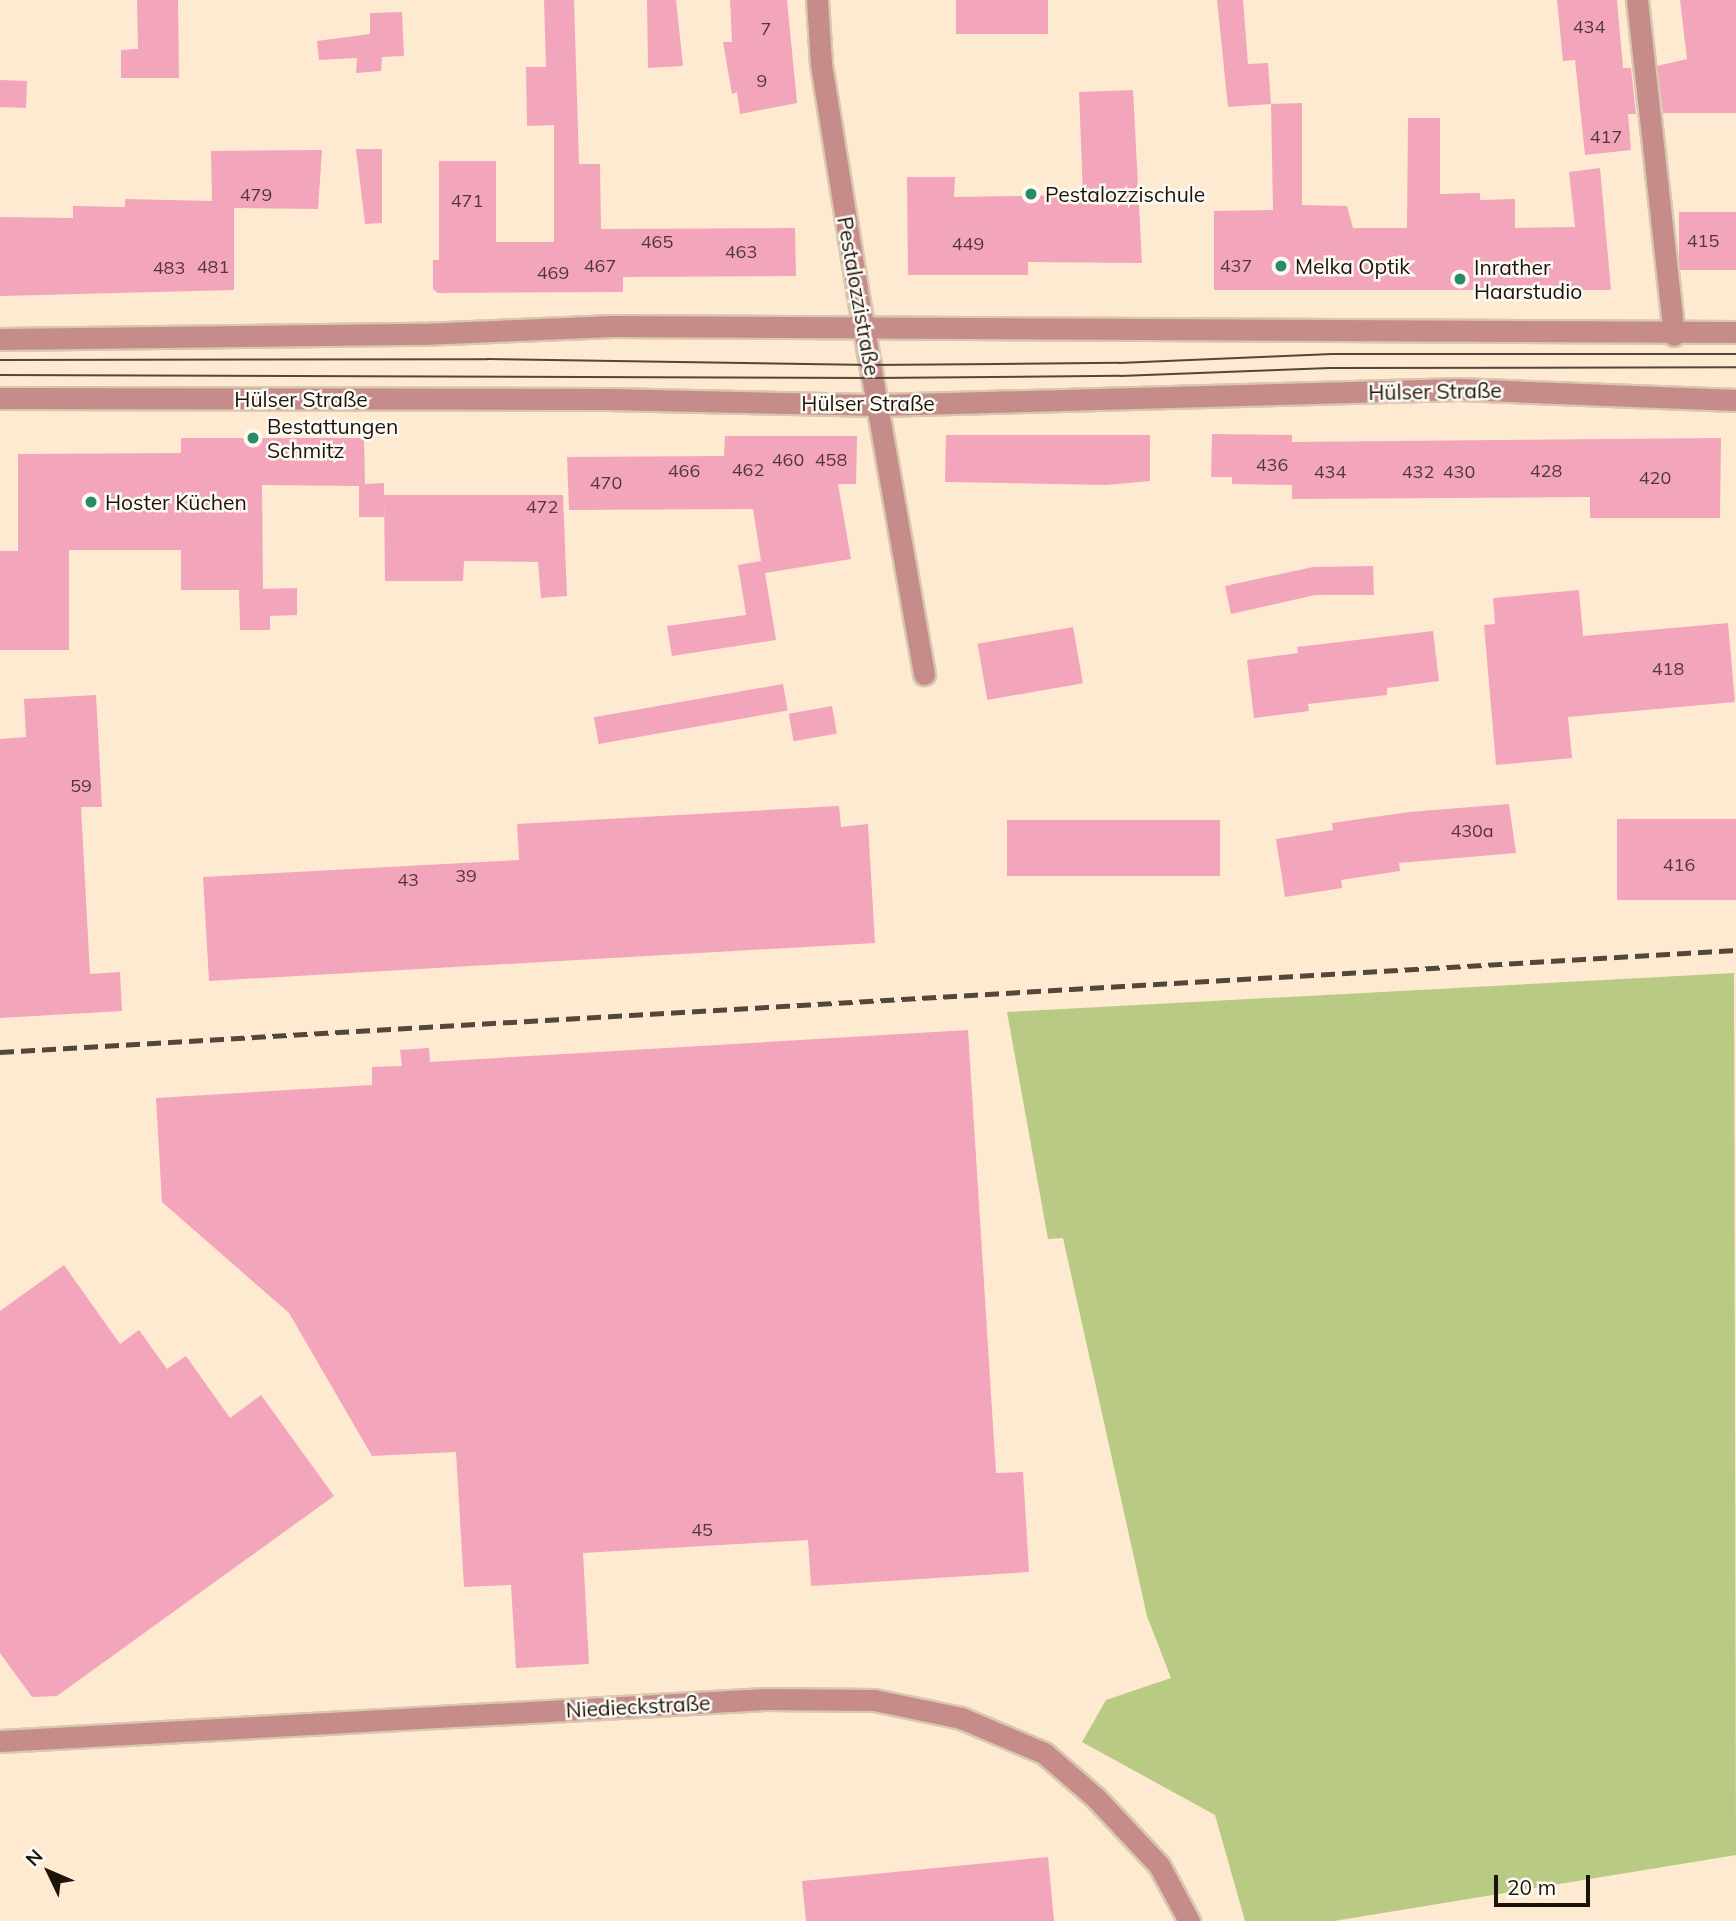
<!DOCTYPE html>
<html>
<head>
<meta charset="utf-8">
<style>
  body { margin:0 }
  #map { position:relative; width:1736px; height:1921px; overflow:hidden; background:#fdead0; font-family:Mulish,sans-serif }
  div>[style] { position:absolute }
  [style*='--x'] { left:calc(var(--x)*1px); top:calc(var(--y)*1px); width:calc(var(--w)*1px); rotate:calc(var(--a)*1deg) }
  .green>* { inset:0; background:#b9ca84 }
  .building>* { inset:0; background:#f3a5bc; transform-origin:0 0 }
  .roads { filter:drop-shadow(2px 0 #d9c8b0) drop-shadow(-2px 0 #d9c8b0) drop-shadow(0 2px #d9c8b0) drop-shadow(0 -2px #d9c8b0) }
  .minor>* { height:21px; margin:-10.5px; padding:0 10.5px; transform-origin:10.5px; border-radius:10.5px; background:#c68c8a }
  .tram>* { height:2px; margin:-1px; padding:0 1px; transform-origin:1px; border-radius:1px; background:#51473a }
  .rail>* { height:5px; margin-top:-2.5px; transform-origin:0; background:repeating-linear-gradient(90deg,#51473a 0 14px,transparent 0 21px) }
  .dots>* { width:19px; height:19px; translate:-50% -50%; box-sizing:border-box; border:4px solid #fdfaf4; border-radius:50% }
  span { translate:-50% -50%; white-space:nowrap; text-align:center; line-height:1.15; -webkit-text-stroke:5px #fdfaf4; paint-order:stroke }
  .number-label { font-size:18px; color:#513837 }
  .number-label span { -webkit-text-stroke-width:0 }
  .poi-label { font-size:21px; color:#1b140b }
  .left { translate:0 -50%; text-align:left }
  .street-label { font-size:21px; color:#1b140b }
  .north { position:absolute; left:14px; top:1837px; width:70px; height:70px; -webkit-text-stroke:5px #fdfaf4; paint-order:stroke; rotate:314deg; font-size:19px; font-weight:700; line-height:28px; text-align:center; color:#1b140b }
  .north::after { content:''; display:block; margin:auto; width:24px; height:32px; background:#1b140b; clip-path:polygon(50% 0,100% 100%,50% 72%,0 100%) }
  .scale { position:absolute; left:1494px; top:1875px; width:96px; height:32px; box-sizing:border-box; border:4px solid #1b140b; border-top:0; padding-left:9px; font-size:21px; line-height:24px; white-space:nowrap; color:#1b140b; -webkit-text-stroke:5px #fdfaf4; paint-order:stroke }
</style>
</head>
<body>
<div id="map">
  <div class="green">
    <div style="clip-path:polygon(1734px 973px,1736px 1855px,1334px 1921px,1245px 1921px,1215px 1815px,1082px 1742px,1106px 1700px,1171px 1678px,1147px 1616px,1063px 1238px,1048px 1239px,1007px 1012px)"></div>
  </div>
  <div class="building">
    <div style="clip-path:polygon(137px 0,178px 0,179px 78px,121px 78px,121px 50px,138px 49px)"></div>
    <div style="clip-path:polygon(544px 0,574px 0,579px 164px,600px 164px,601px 229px,795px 228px,796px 276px,623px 277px,623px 292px,438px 293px,433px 289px,433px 260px,439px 260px,439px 161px,496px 161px,496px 242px,554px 242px,554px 125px,527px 126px,526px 67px,546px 67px)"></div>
    <div style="clip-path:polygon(647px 0,676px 0,683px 66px,648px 68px)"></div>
    <div style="clip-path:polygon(730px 0,787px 0,797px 103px,740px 114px,737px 92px,732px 94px,723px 42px,732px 42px)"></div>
    <div style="left:956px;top:0;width:92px;height:34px"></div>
    <div style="clip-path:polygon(1217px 0,1243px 0,1248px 64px,1268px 63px,1271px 104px,1228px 107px)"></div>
    <div style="clip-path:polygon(1557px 0,1617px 0,1623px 68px,1631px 68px,1636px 114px,1628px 114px,1631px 150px,1585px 155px,1575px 60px,1563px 61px)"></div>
    <div style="clip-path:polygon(1680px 0,1736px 0,1736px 113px,1663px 113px,1657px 66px,1687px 59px)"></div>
    <div style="clip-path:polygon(402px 12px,404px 56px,382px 57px,381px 71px,356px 73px,357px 58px,319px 60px,317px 41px,370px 34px,370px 13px)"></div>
    <div style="left:0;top:80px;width:27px;height:27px;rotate:2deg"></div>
    <div style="clip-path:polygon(1133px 90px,1142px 263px,1028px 262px,1028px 275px,908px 275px,907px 177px,955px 177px,954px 197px,1083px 195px,1079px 92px)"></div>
    <div style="clip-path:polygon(1302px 103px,1302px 205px,1347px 206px,1353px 228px,1407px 228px,1408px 118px,1440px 118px,1440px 194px,1480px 193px,1480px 200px,1515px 199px,1515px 228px,1575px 227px,1569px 172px,1600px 168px,1611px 290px,1214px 290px,1214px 211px,1273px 210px,1271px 104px)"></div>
    <div style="clip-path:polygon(356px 149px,382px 149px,382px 223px,365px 224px)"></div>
    <div style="clip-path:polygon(322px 150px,318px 209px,234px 208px,234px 290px,0 296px,0 217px,73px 218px,73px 206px,125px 207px,125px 199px,212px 201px,211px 151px)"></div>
    <div style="left:1679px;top:212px;width:57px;height:58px"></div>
    <div style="clip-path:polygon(1212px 434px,1292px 435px,1292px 442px,1721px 438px,1720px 518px,1590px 518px,1590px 497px,1292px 499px,1292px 485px,1232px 484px,1232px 477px,1211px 477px)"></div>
    <div style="clip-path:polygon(946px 435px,1150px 435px,1150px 481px,1107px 485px,945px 482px)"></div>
    <div style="clip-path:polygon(725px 436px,857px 436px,856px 484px,838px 484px,851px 559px,765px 573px,776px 640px,672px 656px,667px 626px,746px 615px,738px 565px,761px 561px,753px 509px,569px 510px,567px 457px,724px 456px)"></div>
    <div style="clip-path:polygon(181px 438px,364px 438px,365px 484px,384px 483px,384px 517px,359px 517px,359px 486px,262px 485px,263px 589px,297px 588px,297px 615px,270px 616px,270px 630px,240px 630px,239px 590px,181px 590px,181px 550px,69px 550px,69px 650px,0 650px,0 551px,18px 551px,18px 454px,181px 453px)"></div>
    <div style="clip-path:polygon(384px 495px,563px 495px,567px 596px,541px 598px,538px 562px,464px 561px,463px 581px,385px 581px)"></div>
    <div style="clip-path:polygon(1373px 566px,1374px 595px,1315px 595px,1231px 614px,1225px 586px,1313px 567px)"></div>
    <div style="clip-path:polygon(1579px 590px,1583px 636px,1728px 623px,1735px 702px,1568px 717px,1572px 758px,1496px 765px,1484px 625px,1495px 624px,1493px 598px)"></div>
    <div style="left:1073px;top:627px;width:57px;height:97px;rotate:80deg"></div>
    <div style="clip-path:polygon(1433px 631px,1439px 681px,1387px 688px,1387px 695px,1308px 704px,1309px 711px,1254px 718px,1247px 660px,1298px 653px,1297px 647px)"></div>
    <div style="left:783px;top:684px;width:27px;height:192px;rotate:80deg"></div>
    <div style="clip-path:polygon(96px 695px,102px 807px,81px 807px,90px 974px,120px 972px,122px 1011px,0 1018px,0 739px,26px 737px,24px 699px)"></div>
    <div style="left:832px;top:706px;width:28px;height:44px;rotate:80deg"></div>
    <div style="clip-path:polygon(1509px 804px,1516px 853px,1399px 863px,1400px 871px,1341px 880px,1342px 888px,1285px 897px,1276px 839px,1333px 830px,1332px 823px,1409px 812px)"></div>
    <div style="clip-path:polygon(839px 806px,841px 827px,868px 824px,875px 943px,209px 981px,203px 877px,519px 860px,517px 824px)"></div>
    <div style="left:1736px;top:819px;width:81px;height:119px;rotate:90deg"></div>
    <div style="left:1220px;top:820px;width:56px;height:213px;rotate:90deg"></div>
    <div style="clip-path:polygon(968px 1030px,996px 1473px,1023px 1472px,1029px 1572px,811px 1586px,808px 1540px,583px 1553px,589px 1664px,516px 1668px,511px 1585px,464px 1587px,456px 1452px,372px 1456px,289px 1313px,162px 1202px,156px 1098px,372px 1085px,372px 1067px,402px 1066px,400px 1050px,429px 1048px,430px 1062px)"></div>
    <div style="clip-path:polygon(64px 1265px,120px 1344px,139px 1330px,167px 1369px,186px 1356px,230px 1418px,261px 1395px,334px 1496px,57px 1696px,32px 1697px,0 1653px,0 1311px)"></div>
    <div style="clip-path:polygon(1048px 1857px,1054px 1921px,806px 1921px,802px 1881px)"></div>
  </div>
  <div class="roads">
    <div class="minor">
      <div style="--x:817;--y:0;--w:64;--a:86.4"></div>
      <div style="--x:821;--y:64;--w:229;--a:80.9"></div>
      <div style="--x:857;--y:290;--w:390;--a:80.1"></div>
      <div style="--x:1637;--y:0;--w:337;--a:83.7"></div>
      <div style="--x:0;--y:339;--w:422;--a:-0.7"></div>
      <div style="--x:422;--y:334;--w:191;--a:-2.4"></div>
      <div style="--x:613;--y:326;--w:1123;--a:0.31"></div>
      <div style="--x:0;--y:398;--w:609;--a:0.09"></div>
      <div style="--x:609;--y:399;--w:270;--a:1.3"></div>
      <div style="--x:879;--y:405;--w:580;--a:-1.58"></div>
      <div style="--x:1459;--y:389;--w:277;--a:2.3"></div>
      <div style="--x:0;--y:1741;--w:767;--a:-3.14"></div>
      <div style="--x:766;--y:1699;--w:108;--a:0.5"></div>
      <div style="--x:874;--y:1700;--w:89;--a:11.7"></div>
      <div style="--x:961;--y:1718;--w:90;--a:22.9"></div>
      <div style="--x:1044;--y:1753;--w:69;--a:40.9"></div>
      <div style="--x:1096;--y:1798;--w:92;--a:46.8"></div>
      <div style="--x:1159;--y:1865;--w:64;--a:61.8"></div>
    </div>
  </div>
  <div class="tram">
    <div style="--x:0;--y:360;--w:487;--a:-0.1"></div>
    <div style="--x:487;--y:359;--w:384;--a:0.9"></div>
    <div style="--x:871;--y:365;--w:248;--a:-0.5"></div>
    <div style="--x:1119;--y:363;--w:213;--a:-2.4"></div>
    <div style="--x:1332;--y:354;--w:404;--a:0"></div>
    <div style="--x:0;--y:375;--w:873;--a:0.2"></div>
    <div style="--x:873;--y:378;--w:247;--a:-0.5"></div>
    <div style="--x:1120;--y:376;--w:210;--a:-2.2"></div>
    <div style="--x:1330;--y:368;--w:406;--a:-0.1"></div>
  </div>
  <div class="rail">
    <div style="--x:0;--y:1052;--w:1739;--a:-3.36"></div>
  </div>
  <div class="dots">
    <div style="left:1031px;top:194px;background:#288c67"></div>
    <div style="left:1281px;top:266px;background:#288c67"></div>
    <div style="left:1460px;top:279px;background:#288c67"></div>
    <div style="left:253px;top:438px;background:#288c67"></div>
    <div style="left:91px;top:502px;background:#288c67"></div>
  </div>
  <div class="number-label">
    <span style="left:1589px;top:27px">434</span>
    <span style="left:766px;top:29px">7</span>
    <span style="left:762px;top:81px">9</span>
    <span style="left:1606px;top:137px">417</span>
    <span style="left:256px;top:195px">479</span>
    <span style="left:467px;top:201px">471</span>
    <span style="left:1703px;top:241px">415</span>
    <span style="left:657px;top:242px">465</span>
    <span style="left:968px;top:244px">449</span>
    <span style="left:741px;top:252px">463</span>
    <span style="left:600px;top:266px">467</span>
    <span style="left:1236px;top:266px">437</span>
    <span style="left:213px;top:267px">481</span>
    <span style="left:169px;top:268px">483</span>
    <span style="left:553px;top:273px">469</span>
    <span style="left:788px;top:460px">460</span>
    <span style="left:831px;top:460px">458</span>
    <span style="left:1272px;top:465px">436</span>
    <span style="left:748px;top:470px">462</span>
    <span style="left:684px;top:471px">466</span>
    <span style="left:1546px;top:471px">428</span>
    <span style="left:1330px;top:472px">434</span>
    <span style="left:1418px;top:472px">432</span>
    <span style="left:1459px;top:472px">430</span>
    <span style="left:1655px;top:478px">420</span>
    <span style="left:606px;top:483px">470</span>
    <span style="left:542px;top:507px">472</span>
    <span style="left:1668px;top:669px">418</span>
    <span style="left:81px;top:786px">59</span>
    <span style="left:1472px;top:831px">430a</span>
    <span style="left:1679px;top:865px">416</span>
    <span style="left:466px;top:876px">39</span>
    <span style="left:408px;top:880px">43</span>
    <span style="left:702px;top:1530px">45</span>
  </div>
  <div class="poi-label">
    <span class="left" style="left:1045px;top:194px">Pestalozzischule</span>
    <span class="left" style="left:1295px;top:266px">Melka Optik</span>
    <span class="left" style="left:1474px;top:279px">Inrather<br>Haarstudio</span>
    <span class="left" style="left:267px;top:438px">Bestattungen<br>Schmitz</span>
    <span class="left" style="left:105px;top:502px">Hoster Küchen</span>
  </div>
  <div class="street-label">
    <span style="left:859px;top:296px;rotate:80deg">Pestalozzistraße</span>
    <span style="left:1435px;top:391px;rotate:-1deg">Hülser Straße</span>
    <span style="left:301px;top:399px">Hülser Straße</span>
    <span style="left:868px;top:403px">Hülser Straße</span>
    <span style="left:638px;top:1706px;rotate:-3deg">Niedieckstraße</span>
  </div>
  <div class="north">N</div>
  <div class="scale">20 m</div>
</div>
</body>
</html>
